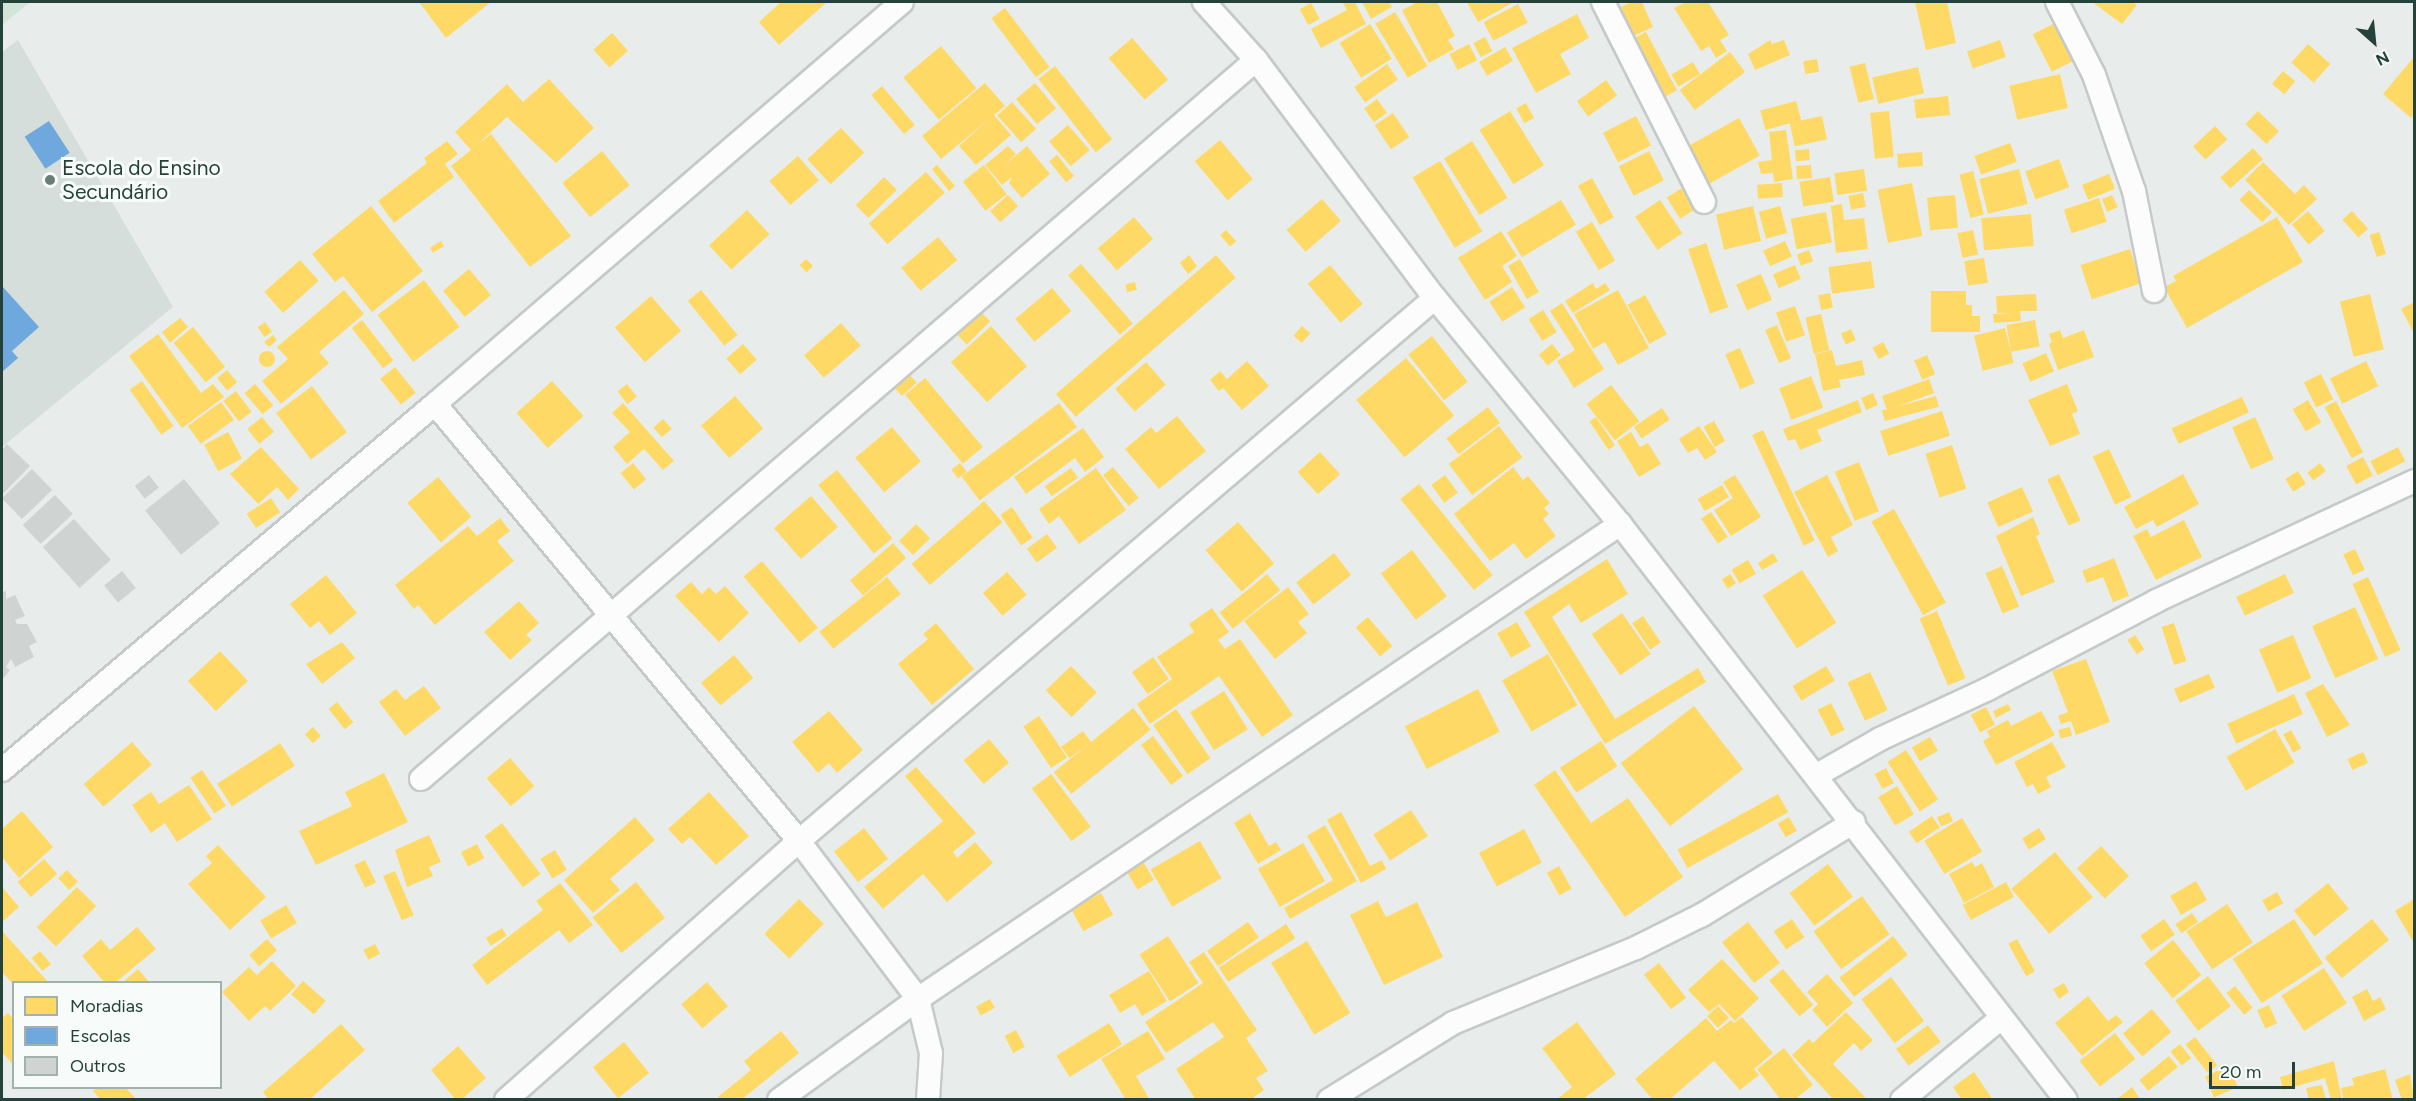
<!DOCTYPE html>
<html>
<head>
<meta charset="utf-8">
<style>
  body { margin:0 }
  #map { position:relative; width:2416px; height:1101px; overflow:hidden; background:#e8edeb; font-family:Figtree,sans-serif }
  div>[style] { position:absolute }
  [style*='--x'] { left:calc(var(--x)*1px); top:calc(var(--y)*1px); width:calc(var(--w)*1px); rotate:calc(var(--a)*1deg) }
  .built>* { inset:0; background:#d6dedb }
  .green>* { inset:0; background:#d1e6d8 }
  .homes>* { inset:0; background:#ffd966; transform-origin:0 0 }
  .round { border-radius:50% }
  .schools>* { inset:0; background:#6fa8dc; transform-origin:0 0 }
  .building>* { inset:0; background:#cfd4d2; transform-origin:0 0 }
  .roads { filter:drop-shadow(2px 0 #c5cac8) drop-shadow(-2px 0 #c5cac8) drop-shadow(0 2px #c5cac8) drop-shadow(0 -2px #c5cac8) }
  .minor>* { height:22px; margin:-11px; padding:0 11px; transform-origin:11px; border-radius:11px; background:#fcfcfc }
  .dots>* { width:16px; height:16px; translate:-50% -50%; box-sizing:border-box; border:3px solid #f7fbf9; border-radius:50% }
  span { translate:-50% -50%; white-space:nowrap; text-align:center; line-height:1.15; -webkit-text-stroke:6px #f7fbf9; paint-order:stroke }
  .poi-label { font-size:21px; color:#24423a }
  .left { translate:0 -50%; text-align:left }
  .frame { position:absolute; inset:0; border:3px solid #24423a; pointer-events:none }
  .legend { position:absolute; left:12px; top:981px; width:210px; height:108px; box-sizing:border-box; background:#f7fbf9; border:2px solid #a3b1ad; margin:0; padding:8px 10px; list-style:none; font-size:18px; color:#24423a }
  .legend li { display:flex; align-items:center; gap:12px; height:30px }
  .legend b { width:30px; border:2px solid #a3b1ad }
  .north { position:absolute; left:2344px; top:12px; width:60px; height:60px; -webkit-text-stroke:4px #f7fbf9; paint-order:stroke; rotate:153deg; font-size:16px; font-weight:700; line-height:24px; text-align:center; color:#24423a }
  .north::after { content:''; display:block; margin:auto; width:21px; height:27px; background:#24423a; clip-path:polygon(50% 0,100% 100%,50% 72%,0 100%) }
  .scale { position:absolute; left:2209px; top:1062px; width:86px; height:27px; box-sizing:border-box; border:3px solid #24423a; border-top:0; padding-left:8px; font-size:18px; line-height:21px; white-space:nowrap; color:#24423a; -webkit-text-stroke:4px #f7fbf9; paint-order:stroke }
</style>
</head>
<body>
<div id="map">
  <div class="built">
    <div style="clip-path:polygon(18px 40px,173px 307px,2px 447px,2px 52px)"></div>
  </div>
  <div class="green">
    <div style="clip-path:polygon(2px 2px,30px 2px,2px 25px)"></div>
  </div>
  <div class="homes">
    <div style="clip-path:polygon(419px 2px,491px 2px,446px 38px)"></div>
    <div style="clip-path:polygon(781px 2px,827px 2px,779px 45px,759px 22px)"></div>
    <div style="clip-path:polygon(1355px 2px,1366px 24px,1321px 48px,1311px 29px,1347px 10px,1343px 3px)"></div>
    <div style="clip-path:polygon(1362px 2px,1389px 2px,1392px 7px,1371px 19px)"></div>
    <div style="clip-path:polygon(1418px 2px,1437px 2px,1455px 36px,1448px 40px,1454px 49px,1429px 63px,1402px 10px)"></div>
    <div style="clip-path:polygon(1467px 2px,1514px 2px,1478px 22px)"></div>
    <div style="clip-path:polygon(1632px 2px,1642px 2px,1653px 27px,1627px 39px,1614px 10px)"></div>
    <div style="clip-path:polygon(1686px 2px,1708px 2px,1729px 35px,1720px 40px,1727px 51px,1716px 58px,1709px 46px,1701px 51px,1674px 8px)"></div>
    <div style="clip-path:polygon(1915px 2px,1947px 2px,1956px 43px,1926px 50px)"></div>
    <div style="clip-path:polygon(2092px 2px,2132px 2px,2137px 5px,2122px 24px)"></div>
    <div style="left:1311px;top:3px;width:18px;height:13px;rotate:61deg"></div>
    <div style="left:1518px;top:4px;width:21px;height:39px;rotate:62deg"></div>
    <div style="left:1005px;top:8px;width:74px;height:17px;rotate:53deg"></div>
    <div style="left:1395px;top:12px;width:63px;height:23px;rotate:59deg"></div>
    <div style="clip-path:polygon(1577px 14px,1589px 38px,1560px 54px,1571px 74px,1536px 93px,1512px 48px)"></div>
    <div style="left:2055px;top:23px;width:42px;height:25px;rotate:63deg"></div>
    <div style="left:1370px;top:24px;width:41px;height:36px;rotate:58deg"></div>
    <div style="left:1646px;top:32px;width:66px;height:13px;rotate:62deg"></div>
    <div style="left:612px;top:33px;width:24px;height:25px;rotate:48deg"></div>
    <div style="left:1485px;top:37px;width:16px;height:13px;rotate:63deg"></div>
    <div style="left:1132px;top:38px;width:55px;height:31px;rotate:49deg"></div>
    <div style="clip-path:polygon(1770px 40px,1772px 44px,1784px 40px,1790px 55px,1755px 70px,1748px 54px)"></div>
    <div style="left:2000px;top:40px;width:18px;height:35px;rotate:71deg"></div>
    <div style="left:1469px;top:44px;width:18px;height:22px;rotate:63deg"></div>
    <div style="left:2308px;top:44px;width:30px;height:25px;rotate:42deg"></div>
    <div style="left:941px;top:46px;width:55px;height:49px;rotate:50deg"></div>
    <div style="left:1505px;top:47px;width:16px;height:30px;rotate:60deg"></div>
    <div style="left:1730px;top:52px;width:25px;height:63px;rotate:53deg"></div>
    <div style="clip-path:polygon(2413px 58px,2414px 114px,2411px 118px,2383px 94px)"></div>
    <div style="left:1817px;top:59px;width:13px;height:14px;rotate:81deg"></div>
    <div style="left:1693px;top:62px;width:14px;height:25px;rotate:60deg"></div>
    <div style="left:1865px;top:63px;width:37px;height:16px;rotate:76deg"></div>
    <div style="left:1387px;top:64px;width:19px;height:40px;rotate:55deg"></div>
    <div style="left:1055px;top:66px;width:93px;height:21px;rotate:52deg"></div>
    <div style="left:1918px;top:67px;width:27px;height:47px;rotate:77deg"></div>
    <div style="left:2283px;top:71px;width:16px;height:17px;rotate:40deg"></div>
    <div style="left:2060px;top:74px;width:35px;height:52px;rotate:77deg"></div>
    <div style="clip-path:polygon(549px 79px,594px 128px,556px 163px,507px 117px,477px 145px,491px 134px,571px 236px,530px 267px,451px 166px,471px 150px,455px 132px,507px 84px,523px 102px)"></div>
    <div style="left:1606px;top:80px;width:19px;height:36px;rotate:54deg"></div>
    <div style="clip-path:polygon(985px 83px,1005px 106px,994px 115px,1011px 135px,976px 165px,959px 146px,989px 119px,941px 159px,922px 136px)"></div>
    <div style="left:1035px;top:83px;width:33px;height:25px;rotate:50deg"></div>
    <div style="left:882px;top:86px;width:51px;height:14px;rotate:50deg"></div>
    <div style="left:1948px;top:96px;width:19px;height:34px;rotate:84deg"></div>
    <div style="left:1377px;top:99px;width:17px;height:16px;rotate:54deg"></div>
    <div style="left:1796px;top:101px;width:20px;height:37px;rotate:75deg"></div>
    <div style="left:1012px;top:102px;width:36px;height:20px;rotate:48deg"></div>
    <div style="left:1526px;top:103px;width:17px;height:11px;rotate:62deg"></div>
    <div style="left:1510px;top:111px;width:64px;height:36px;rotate:58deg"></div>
    <div style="left:1889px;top:111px;width:46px;height:19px;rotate:84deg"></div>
    <div style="left:2258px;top:111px;width:29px;height:18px;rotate:44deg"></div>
    <div style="left:1393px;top:113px;width:29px;height:22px;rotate:56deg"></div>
    <div style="left:1636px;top:116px;width:33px;height:37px;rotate:63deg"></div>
    <div style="left:1822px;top:116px;width:24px;height:33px;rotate:78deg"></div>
    <div style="left:1739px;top:118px;width:43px;height:60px;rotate:61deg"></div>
    <div style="left:1068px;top:125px;width:33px;height:25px;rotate:49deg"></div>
    <div style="left:2215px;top:126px;width:18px;height:30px;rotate:47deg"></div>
    <div style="left:841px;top:128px;width:34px;height:46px;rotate:47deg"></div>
    <div style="clip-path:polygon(1786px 130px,1793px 179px,1774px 182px,1773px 173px,1761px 174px,1758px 162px,1772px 160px,1769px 132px)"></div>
    <div style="left:1220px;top:140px;width:51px;height:33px;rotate:50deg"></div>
    <div style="clip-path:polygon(447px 141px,458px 154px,445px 164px,454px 177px,394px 223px,378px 201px,427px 163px,424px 158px)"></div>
    <div style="left:1472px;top:141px;width:67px;height:33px;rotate:58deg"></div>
    <div style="left:2010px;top:143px;width:20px;height:38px;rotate:70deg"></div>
    <div style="clip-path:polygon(1008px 146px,1016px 154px,1002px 167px,1027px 146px,1050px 174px,1022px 198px,1009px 183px,1012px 177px,1002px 185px,985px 165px)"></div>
    <div style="left:2253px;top:148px;width:15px;height:44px;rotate:48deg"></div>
    <div style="left:1809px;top:149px;width:11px;height:14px;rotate:85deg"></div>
    <div style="left:602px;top:151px;width:44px;height:51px;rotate:51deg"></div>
    <div style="left:1649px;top:151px;width:33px;height:34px;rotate:63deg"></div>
    <div style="left:1922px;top:152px;width:14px;height:25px;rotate:86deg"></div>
    <div style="left:1057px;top:155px;width:27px;height:10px;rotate:51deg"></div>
    <div style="left:798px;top:156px;width:32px;height:38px;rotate:49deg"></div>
    <div style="left:2059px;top:159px;width:30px;height:36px;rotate:70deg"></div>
    <div style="left:1440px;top:161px;width:82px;height:32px;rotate:59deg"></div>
    <div style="clip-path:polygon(2263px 162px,2295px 194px,2304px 185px,2317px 199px,2289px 225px,2245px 180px)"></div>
    <div style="clip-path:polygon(937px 165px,955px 186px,949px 191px,932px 169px)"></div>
    <div style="left:984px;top:165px;width:37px;height:27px;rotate:52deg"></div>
    <div style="left:1811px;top:165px;width:13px;height:15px;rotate:86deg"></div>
    <div style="left:1864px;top:169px;width:22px;height:30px;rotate:82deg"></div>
    <div style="left:2019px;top:169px;width:36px;height:41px;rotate:76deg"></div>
    <div style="left:1973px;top:171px;width:45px;height:14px;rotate:76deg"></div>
    <div style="left:926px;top:172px;width:28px;height:77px;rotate:48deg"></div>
    <div style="left:2109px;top:174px;width:16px;height:29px;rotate:68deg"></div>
    <div style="left:884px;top:177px;width:18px;height:40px;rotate:45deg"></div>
    <div style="left:1830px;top:177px;width:25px;height:31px;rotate:81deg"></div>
    <div style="left:1592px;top:178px;width:45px;height:16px;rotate:61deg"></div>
    <div style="left:1782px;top:183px;width:14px;height:25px;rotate:86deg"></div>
    <div style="left:1912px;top:183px;width:54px;height:35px;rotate:79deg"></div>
    <div style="left:1682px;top:188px;width:25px;height:18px;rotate:58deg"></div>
    <div style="left:2249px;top:190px;width:32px;height:14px;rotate:44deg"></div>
    <div style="left:1863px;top:193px;width:14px;height:15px;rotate:78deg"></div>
    <div style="left:1008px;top:195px;width:15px;height:24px;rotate:48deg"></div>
    <div style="left:1955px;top:195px;width:33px;height:28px;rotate:85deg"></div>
    <div style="clip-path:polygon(2112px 195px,2118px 207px,2107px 212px,2102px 199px)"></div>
    <div style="left:2099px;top:198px;width:25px;height:37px;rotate:72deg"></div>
    <div style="left:1322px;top:199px;width:29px;height:47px;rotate:49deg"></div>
    <div style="left:1561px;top:200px;width:29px;height:63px;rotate:59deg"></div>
    <div style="left:1660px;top:200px;width:40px;height:30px;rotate:56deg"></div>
    <div style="clip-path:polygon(1842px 204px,1844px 220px,1864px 218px,1868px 249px,1836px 253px,1831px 206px)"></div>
    <div style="clip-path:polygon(371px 206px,423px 271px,372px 312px,343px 276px,335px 282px,312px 254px)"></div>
    <div style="left:1753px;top:206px;width:36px;height:38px;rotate:77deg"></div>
    <div style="left:1780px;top:206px;width:28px;height:22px;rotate:75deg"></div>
    <div style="left:747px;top:210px;width:33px;height:52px;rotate:47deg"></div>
    <div style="left:2308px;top:211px;width:26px;height:21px;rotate:50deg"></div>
    <div style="left:2352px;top:211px;width:24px;height:13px;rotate:48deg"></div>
    <div style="left:1826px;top:212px;width:31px;height:36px;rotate:79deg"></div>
    <div style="left:2031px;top:214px;width:32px;height:50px;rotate:85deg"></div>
    <div style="left:1134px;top:217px;width:29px;height:48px;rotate:49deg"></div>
    <div style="clip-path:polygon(2277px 217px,2303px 262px,2187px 328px,2164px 287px,2176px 281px,2173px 276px)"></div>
    <div style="left:1592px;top:222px;width:45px;height:19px;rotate:59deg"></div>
    <div style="left:1226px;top:230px;width:15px;height:8px;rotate:48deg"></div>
    <div style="left:1973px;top:230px;width:25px;height:16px;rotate:78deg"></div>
    <div style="clip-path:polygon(1501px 231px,1517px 256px,1502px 266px,1512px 282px,1485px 300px,1458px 258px)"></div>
    <div style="left:2379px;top:232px;width:23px;height:10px;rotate:72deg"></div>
    <div style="left:938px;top:237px;width:30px;height:48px;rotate:50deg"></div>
    <div style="left:441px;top:241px;width:6px;height:13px;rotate:59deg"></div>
    <div style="left:1785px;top:241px;width:17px;height:24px;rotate:66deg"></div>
    <div style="left:1706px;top:243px;width:68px;height:19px;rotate:71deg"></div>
    <div style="left:2130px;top:249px;width:36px;height:52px;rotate:72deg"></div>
    <div style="left:1809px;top:250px;width:12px;height:13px;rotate:70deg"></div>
    <div style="clip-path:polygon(1189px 255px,1197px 266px,1188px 274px,1180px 263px)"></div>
    <div style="left:1216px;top:255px;width:30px;height:212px;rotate:49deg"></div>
    <div style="left:1984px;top:258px;width:25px;height:20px;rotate:81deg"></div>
    <div style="left:806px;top:259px;width:10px;height:9px;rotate:45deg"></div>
    <div style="left:1520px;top:259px;width:38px;height:14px;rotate:60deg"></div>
    <div style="left:300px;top:260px;width:28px;height:48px;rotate:48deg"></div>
    <div style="left:1871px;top:261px;width:27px;height:43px;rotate:82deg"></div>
    <div style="left:1081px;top:264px;width:79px;height:17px;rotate:49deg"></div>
    <div style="left:1330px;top:265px;width:51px;height:29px;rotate:50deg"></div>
    <div style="left:1795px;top:265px;width:15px;height:24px;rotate:67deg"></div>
    <div style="left:469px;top:269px;width:34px;height:34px;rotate:50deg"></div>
    <div style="left:1761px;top:274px;width:28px;height:27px;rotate:67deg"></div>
    <div style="left:424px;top:280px;width:59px;height:58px;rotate:53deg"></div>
    <div style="left:1135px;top:282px;width:8px;height:10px;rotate:76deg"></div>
    <div style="clip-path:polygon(1593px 283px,1596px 289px,1605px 283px,1610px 290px,1573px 313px,1565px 301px)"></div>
    <div style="left:1512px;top:287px;width:24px;height:27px;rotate:57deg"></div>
    <div style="left:1052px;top:288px;width:30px;height:48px;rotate:50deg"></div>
    <div style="clip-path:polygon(344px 290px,364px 314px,319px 352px,329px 363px,281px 404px,262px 381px,288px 359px,277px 347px)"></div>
    <div style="left:701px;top:290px;width:58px;height:17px;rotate:51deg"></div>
    <div style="clip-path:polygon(1618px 290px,1649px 348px,1618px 365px,1605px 342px,1593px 349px,1574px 314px)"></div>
    <div style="clip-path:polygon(1931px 291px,1966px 291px,1966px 305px,1972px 305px,1972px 316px,1980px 316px,1980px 332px,1931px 332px)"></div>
    <div style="left:1830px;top:293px;width:15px;height:12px;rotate:79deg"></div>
    <div style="clip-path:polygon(2036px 294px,2037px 311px,2020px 311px,2021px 321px,1994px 323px,1993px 314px,2011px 313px,1997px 313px,1996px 296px)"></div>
    <div style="left:2370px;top:294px;width:57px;height:31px;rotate:76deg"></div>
    <div style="left:1645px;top:295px;width:45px;height:20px;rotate:61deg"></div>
    <div style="left:651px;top:296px;width:46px;height:48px;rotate:49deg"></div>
    <div style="clip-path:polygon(2414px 302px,2414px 333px,2401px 309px)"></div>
    <div style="clip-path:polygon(1562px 303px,1604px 369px,1574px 388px,1557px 361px,1575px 350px,1550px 311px)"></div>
    <div style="left:1795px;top:306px;width:31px;height:20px;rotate:71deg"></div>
    <div style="left:1543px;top:310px;width:26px;height:17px;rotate:58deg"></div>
    <div style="left:981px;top:312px;width:13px;height:33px;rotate:45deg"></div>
    <div style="left:1821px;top:314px;width:37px;height:16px;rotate:77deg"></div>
    <div style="clip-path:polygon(180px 318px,188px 327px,170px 343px,162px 332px)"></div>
    <div style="left:362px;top:320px;width:51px;height:13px;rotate:52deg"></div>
    <div style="left:2035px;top:320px;width:27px;height:29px;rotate:80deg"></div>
    <div style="left:265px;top:322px;width:12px;height:9px;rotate:55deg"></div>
    <div style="left:841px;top:323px;width:30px;height:49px;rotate:49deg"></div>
    <div style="left:1777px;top:325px;width:36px;height:13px;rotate:67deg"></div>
    <div style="left:991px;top:326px;width:54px;height:54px;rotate:48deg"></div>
    <div style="left:1302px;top:326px;width:11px;height:13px;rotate:41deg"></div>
    <div style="left:193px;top:327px;width:51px;height:25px;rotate:51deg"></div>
    <div style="left:2005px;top:328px;width:36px;height:32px;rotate:76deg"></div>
    <div style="left:1851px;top:329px;width:12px;height:11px;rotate:66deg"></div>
    <div style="clip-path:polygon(2060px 330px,2063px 338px,2084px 330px,2094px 357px,2058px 370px,2049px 344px,2052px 342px,2049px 334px)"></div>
    <div style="clip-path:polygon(158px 334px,201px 393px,213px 384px,224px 397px,182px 428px,129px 356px)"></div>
    <div style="clip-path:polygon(273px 335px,277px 340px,269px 347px,264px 342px)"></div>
    <div style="left:1432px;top:336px;width:58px;height:30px;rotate:52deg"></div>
    <div style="left:1883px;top:342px;width:13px;height:12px;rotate:61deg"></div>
    <div style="left:743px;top:344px;width:21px;height:22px;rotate:49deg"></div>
    <div style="left:1552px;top:344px;width:14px;height:17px;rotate:51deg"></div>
    <div style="left:1740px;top:348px;width:38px;height:16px;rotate:67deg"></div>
    <div style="clip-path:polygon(1832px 350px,1836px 366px,1862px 360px,1865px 375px,1839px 380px,1841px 387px,1823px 391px,1815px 354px)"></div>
    <div class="round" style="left:259px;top:351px;width:16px;height:16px"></div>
    <div style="left:2046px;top:353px;width:20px;height:26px;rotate:66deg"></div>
    <div style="left:1927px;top:355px;width:21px;height:14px;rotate:67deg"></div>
    <div style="left:1406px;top:358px;width:75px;height:65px;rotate:50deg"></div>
    <div style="clip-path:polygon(1247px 361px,1269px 386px,1242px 410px,1223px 388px,1219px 391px,1210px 380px,1220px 371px,1227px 379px)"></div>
    <div style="left:2366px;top:361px;width:28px;height:40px;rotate:64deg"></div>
    <div style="left:1146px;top:362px;width:30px;height:41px;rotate:49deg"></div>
    <div style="left:395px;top:367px;width:33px;height:19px;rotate:51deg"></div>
    <div style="left:227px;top:370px;width:16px;height:13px;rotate:50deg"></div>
    <div style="left:908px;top:373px;width:13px;height:20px;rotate:48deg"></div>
    <div style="left:2321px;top:374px;width:28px;height:19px;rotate:64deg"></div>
    <div style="left:1811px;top:376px;width:34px;height:34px;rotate:69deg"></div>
    <div style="left:925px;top:378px;width:90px;height:26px;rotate:50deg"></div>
    <div style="left:1929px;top:379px;width:15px;height:50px;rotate:70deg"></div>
    <div style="left:142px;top:381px;width:55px;height:15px;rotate:55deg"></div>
    <div style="left:552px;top:381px;width:47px;height:48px;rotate:48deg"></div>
    <div style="left:255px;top:384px;width:28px;height:14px;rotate:49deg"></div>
    <div style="left:627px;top:384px;width:16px;height:12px;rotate:52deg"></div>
    <div style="clip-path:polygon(2067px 384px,2078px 411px,2072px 414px,2080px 434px,2050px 446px,2028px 400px)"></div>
    <div style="left:1611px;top:385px;width:46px;height:31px;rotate:52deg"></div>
    <div style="left:312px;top:386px;width:58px;height:45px;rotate:53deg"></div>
    <div style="left:236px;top:391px;width:26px;height:16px;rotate:53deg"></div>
    <div style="left:1873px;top:393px;width:13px;height:13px;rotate:67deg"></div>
    <div style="left:735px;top:396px;width:43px;height:45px;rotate:49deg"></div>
    <div style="left:1936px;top:396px;width:11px;height:56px;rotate:75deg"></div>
    <div style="left:2242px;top:397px;width:17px;height:77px;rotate:66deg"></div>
    <div style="clip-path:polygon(1858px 400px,1862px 412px,1817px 430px,1822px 441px,1800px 450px,1795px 439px,1788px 441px,1783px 429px)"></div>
    <div style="left:2308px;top:400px;width:26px;height:18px;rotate:59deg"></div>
    <div style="left:2336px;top:401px;width:58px;height:13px;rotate:62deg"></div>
    <div style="left:221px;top:402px;width:22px;height:41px;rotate:54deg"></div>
    <div style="clip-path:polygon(623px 403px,674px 461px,663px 470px,644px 449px,627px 464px,613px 447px,630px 432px,612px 413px)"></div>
    <div style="left:1059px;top:403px;width:30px;height:122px;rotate:53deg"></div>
    <div style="left:1488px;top:407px;width:20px;height:52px;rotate:53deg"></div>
    <div style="left:1662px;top:408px;width:14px;height:34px;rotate:56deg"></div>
    <div style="left:1942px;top:411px;width:26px;height:65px;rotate:72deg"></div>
    <div style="clip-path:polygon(1177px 416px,1206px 451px,1159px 489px,1125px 449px,1151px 427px,1156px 433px)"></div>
    <div style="left:262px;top:417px;width:19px;height:19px;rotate:51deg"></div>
    <div style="left:1596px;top:417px;width:34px;height:8px;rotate:56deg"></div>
    <div style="left:2255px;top:417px;width:46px;height:25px;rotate:66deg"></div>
    <div style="left:663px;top:419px;width:13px;height:13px;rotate:48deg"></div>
    <div style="left:1714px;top:421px;width:23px;height:12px;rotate:61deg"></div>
    <div style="left:1499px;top:426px;width:39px;height:63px;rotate:53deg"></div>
    <div style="clip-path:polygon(1699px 426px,1717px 452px,1705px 460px,1697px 448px,1688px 453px,1679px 439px)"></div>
    <div style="left:892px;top:427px;width:45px;height:48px;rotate:50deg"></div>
    <div style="clip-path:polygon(1083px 428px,1104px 457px,1085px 472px,1075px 458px,1026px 494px,1014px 477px)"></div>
    <div style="left:1763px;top:430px;width:122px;height:12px;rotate:65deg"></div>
    <div style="left:228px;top:432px;width:30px;height:27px;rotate:62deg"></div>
    <div style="clip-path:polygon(1631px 432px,1640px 447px,1648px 443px,1661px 464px,1639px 477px,1617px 441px)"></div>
    <div style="left:1952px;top:445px;width:46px;height:28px;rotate:72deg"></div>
    <div style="clip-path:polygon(261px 447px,299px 489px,288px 500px,277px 487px,258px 504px,230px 474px)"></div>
    <div style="left:2398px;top:447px;width:16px;height:31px;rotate:63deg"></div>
    <div style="left:2109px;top:449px;width:53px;height:18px;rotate:65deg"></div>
    <div style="left:1320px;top:452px;width:30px;height:30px;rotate:48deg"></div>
    <div style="left:2363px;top:457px;width:21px;height:19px;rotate:62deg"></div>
    <div style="left:1859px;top:462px;width:53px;height:26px;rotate:68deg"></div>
    <div style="left:633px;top:463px;width:21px;height:16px;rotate:51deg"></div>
    <div style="left:960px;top:463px;width:11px;height:11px;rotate:52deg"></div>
    <div style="left:2320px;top:463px;width:10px;height:16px;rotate:53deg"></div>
    <div style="left:1113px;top:467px;width:40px;height:13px;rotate:50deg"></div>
    <div style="clip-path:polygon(1513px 467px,1523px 480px,1528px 476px,1550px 503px,1544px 508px,1549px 514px,1543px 519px,1556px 536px,1526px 559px,1514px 543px,1490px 561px,1454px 514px)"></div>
    <div style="left:1071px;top:468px;width:12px;height:32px;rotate:55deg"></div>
    <div style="clip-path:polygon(1096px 468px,1126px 510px,1079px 544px,1059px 516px,1049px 524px,1039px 509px)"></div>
    <div style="left:837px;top:470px;width:88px;height:24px;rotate:51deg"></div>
    <div style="left:2298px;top:471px;width:15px;height:15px;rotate:58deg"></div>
    <div style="left:2059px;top:474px;width:51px;height:13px;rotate:65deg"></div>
    <div style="clip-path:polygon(2183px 474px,2199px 504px,2157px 527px,2153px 520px,2136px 529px,2124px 507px)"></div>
    <div style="left:1445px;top:475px;width:22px;height:17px;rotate:54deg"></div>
    <div style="clip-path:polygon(1735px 475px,1761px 517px,1731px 536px,1714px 510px,1733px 498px,1723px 482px)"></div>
    <div style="clip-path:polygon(1827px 475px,1853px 525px,1831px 537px,1838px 551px,1828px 557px,1794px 492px)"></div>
    <div style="left:438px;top:477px;width:52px;height:40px;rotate:50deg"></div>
    <div style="left:1419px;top:484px;width:117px;height:24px;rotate:51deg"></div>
    <div style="left:1722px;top:485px;width:14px;height:28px;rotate:60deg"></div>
    <div style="left:2022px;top:487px;width:27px;height:38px;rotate:66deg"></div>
    <div style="left:811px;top:496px;width:41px;height:49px;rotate:49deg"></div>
    <div style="left:271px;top:498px;width:17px;height:29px;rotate:57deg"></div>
    <div style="left:984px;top:501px;width:28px;height:96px;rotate:49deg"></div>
    <div style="left:1012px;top:507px;width:37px;height:14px;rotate:56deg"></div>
    <div style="left:1894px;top:509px;width:107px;height:26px;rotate:61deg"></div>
    <div style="left:1711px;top:512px;width:30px;height:12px;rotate:56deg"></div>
    <div style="clip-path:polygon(2033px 517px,2040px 534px,2036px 536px,2055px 582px,2021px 596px,1996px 536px)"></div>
    <div style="clip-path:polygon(500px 518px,510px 531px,497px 541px,514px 561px,435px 625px,418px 605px,414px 609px,395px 585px,468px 526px,477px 536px)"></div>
    <div style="clip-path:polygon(2184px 520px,2202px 557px,2156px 580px,2133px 536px,2147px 529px,2151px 537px)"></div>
    <div style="left:1238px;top:522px;width:55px;height:43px;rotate:49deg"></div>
    <div style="left:916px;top:524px;width:20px;height:24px;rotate:45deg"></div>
    <div style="left:1047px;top:534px;width:17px;height:25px;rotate:54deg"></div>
    <div style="left:893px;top:543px;width:20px;height:57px;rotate:49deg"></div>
    <div style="left:2355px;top:549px;width:23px;height:13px;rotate:65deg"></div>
    <div style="left:1412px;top:550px;width:58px;height:39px;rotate:53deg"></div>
    <div style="left:1334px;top:553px;width:28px;height:48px;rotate:52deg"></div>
    <div style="clip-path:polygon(1773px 553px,1778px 561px,1762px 570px,1758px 563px)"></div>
    <div style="clip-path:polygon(2114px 558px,2129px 596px,2113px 602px,2103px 577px,2087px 583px,2082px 571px)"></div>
    <div style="clip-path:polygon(1607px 559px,1628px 594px,1581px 623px,1569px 604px,1552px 617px,1615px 719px,1698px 668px,1706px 682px,1605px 744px,1524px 612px)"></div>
    <div style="left:1748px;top:560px;width:16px;height:19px;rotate:60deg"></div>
    <div style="left:762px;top:561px;width:87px;height:24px;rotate:50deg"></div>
    <div style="left:2002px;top:566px;width:44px;height:18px;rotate:67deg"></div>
    <div style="left:1802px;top:570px;width:63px;height:47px;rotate:57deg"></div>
    <div style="left:1007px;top:572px;width:30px;height:32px;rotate:49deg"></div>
    <div style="left:1267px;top:574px;width:21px;height:61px;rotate:51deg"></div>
    <div style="left:1730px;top:574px;width:11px;height:10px;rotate:56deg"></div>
    <div style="left:2285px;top:574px;width:21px;height:54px;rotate:65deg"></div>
    <div style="clip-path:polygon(326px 575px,357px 613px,330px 635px,319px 621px,310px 628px,290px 604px)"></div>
    <div style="left:887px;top:577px;width:22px;height:87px;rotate:51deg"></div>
    <div style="left:2368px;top:577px;width:80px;height:17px;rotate:66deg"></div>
    <div style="clip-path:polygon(691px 582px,702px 594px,709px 587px,716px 594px,725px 586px,749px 613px,719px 642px,675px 596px)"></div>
    <div style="clip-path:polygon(1288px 587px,1309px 614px,1298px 622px,1307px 633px,1275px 659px,1244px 621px)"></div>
    <div style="clip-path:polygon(519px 601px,539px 623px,526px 635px,532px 640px,510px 660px,484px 632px)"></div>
    <div style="left:2355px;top:607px;width:57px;height:47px;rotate:66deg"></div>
    <div style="clip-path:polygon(1212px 608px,1229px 632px,1218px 640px,1225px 649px,1240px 639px,1293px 715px,1262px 737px,1219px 676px,1150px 724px,1137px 704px,1172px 679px,1157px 657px,1194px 632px,1189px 624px)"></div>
    <div style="left:1937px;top:611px;width:73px;height:19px;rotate:67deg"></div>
    <div style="left:1622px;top:613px;width:50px;height:37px;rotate:55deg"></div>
    <div style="left:1643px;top:616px;width:32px;height:13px;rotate:56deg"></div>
    <div style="left:1368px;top:617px;width:38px;height:16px;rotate:50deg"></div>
    <div style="left:1517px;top:622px;width:28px;height:23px;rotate:60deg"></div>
    <div style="clip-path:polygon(936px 623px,974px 669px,932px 705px,898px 664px,928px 639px,923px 634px)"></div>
    <div style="left:2174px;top:623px;width:40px;height:13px;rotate:72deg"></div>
    <div style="left:2135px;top:635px;width:17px;height:9px;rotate:57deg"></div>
    <div style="left:2293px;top:635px;width:47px;height:37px;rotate:67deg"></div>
    <div style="clip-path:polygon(342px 642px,355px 658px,322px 684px,306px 664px)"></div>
    <div style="left:220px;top:651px;width:41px;height:44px;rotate:47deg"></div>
    <div style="left:1548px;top:654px;width:59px;height:53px;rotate:60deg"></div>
    <div style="left:734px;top:655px;width:30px;height:43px;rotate:50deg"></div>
    <div style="left:1153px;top:657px;width:27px;height:26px;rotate:54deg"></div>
    <div style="clip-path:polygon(2086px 659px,2110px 722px,2076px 735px,2071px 721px,2061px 724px,2058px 716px,2068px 712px,2052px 671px)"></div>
    <div style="left:1071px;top:666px;width:37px;height:35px;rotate:46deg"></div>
    <div style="left:1826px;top:666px;width:17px;height:39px;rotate:59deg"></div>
    <div style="left:1870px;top:672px;width:42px;height:25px;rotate:65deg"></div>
    <div style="left:2209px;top:674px;width:15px;height:38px;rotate:67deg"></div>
    <div style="clip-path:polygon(2323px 684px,2350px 725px,2327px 737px,2305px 693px)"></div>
    <div style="clip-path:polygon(424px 686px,441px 708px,405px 736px,379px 702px,396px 689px,405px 700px)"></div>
    <div style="left:1478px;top:689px;width:48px;height:82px;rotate:63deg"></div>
    <div style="left:1224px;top:691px;width:45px;height:40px;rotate:58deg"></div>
    <div style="left:2294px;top:694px;width:22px;height:73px;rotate:66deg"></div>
    <div style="left:337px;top:702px;width:26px;height:11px;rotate:51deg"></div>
    <div style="left:1831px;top:703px;width:30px;height:15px;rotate:63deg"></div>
    <div style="clip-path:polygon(2008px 704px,2011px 710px,1996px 718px,1993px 711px)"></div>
    <div style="left:1694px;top:706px;width:80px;height:93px;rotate:52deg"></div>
    <div style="left:1986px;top:707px;width:20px;height:17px;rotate:63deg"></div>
    <div style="left:1133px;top:708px;width:28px;height:102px;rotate:51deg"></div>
    <div style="left:1176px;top:709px;width:60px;height:28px;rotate:55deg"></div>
    <div style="clip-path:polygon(829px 711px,863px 750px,837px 773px,829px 763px,818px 773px,792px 742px)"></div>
    <div style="clip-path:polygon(2041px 711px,2055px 735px,1996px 765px,1983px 741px,1990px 737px,1987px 731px,2008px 720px,2011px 726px)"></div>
    <div style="left:1039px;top:716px;width:50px;height:19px;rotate:56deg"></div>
    <div style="left:313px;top:727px;width:12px;height:11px;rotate:48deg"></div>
    <div style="left:2070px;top:727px;width:9px;height:12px;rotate:77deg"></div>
    <div style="left:2275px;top:729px;width:39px;height:56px;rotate:60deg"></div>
    <div style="left:2291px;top:730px;width:21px;height:9px;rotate:61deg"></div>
    <div style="left:1083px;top:731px;width:14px;height:27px;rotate:54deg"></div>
    <div style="left:1153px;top:736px;width:50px;height:15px;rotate:53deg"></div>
    <div style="left:1930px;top:737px;width:16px;height:21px;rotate:60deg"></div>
    <div style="left:989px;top:739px;width:31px;height:33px;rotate:50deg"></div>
    <div style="left:1601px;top:741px;width:30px;height:49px;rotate:57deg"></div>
    <div style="left:132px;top:742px;width:30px;height:64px;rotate:49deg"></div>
    <div style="clip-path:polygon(2052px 742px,2066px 767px,2046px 777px,2051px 787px,2038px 794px,2033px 784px,2027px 787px,2014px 762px)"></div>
    <div style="left:280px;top:743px;width:27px;height:75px;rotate:57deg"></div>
    <div style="left:1906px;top:750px;width:59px;height:22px;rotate:57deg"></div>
    <div style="left:2363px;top:752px;width:12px;height:17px;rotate:66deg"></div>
    <div style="left:510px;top:758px;width:37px;height:31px;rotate:49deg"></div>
    <div style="clip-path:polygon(916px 767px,976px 833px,953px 852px,957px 858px,975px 842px,993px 863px,947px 902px,923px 874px,883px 909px,864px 887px,943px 821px,905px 776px)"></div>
    <div style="left:1886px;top:768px;width:17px;height:13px;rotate:62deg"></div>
    <div style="left:202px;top:770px;width:43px;height:14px;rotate:56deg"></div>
    <div style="clip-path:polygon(1555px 770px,1591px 823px,1628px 798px,1683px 877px,1625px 917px,1534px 785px)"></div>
    <div style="clip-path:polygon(384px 773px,408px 822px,316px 865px,299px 831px,352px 806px,345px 792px)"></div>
    <div style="left:1051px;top:774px;width:66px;height:24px;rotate:53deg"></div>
    <div style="clip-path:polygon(189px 785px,212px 819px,177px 842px,165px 823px,151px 833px,132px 805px,151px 792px,159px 804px)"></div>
    <div style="left:1897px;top:786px;width:33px;height:22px;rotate:59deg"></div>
    <div style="clip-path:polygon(709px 792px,749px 836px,716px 865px,690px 837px,682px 844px,668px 829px)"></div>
    <div style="left:1778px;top:794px;width:21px;height:115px;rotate:61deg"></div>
    <div style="left:1411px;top:810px;width:31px;height:45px;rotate:57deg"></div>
    <div style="clip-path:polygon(22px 811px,53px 847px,19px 878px,2px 857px,2px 829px)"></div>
    <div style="clip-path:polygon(1341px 812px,1370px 866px,1382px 860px,1386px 869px,1361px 883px,1327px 820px)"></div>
    <div style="left:1949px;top:812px;width:10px;height:13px;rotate:66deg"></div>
    <div style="clip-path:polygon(1250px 813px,1269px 846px,1276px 842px,1281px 850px,1258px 864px,1234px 823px)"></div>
    <div style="left:1932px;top:816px;width:14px;height:28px;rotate:56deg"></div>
    <div style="clip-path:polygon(635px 817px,655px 840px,610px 879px,620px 890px,593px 913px,564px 880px)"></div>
    <div style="left:1789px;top:817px;width:16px;height:13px;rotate:60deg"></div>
    <div style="left:1962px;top:818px;width:39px;height:44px;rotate:59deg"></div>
    <div style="left:502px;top:823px;width:64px;height:22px;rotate:53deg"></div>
    <div style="clip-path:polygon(1325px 825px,1357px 881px,1290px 919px,1284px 908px,1333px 880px,1307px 836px)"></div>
    <div style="left:864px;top:828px;width:39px;height:38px;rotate:52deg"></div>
    <div style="left:2039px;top:828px;width:13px;height:20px;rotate:58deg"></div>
    <div style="left:1524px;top:829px;width:38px;height:51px;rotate:62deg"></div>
    <div style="clip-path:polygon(429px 835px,441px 862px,429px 867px,433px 876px,407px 887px,395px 850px)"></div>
    <div style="left:1200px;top:841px;width:43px;height:57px;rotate:60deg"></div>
    <div style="left:1303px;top:843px;width:44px;height:52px;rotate:60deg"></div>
    <div style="left:477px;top:844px;width:16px;height:18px;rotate:63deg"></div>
    <div style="clip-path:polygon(218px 845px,266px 897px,230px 930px,188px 884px,212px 863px,206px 856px)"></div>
    <div style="left:2101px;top:846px;width:41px;height:33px;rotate:47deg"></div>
    <div style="left:555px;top:850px;width:23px;height:17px;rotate:59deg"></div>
    <div style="left:2055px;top:852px;width:59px;height:57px;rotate:50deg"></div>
    <div style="left:1139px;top:855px;width:29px;height:19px;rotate:59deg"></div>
    <div style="left:44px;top:859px;width:20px;height:35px;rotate:49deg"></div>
    <div style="left:365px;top:860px;width:25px;height:12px;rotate:64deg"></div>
    <div style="clip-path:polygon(1972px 862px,1975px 867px,1982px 863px,1994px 887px,1964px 903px,1949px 874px)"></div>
    <div style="left:1828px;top:864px;width:41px;height:48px;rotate:53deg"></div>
    <div style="left:1559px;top:866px;width:26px;height:14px;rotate:61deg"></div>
    <div style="left:67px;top:870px;width:16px;height:12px;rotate:47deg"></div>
    <div style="left:395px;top:871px;width:48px;height:13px;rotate:67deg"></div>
    <div style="left:2196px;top:881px;width:22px;height:30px;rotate:60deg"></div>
    <div style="left:636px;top:882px;width:46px;height:56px;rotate:51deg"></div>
    <div style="left:2006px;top:882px;width:17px;height:49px;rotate:62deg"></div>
    <div style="clip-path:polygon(560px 883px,593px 925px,569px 943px,559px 930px,487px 985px,472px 965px,543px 910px,536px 901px)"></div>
    <div style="left:2328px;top:883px;width:33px;height:44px;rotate:51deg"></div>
    <div style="clip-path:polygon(2px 887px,19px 907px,2px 922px)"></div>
    <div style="left:77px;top:887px;width:27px;height:57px;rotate:45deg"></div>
    <div style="left:2277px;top:892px;width:13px;height:17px;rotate:61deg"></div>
    <div style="left:1101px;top:893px;width:25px;height:34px;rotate:61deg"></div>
    <div style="left:1862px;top:896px;width:47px;height:60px;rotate:54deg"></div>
    <div style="left:799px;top:899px;width:35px;height:49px;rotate:45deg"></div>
    <div style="clip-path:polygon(2414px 899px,2414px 943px,2395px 911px)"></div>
    <div style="clip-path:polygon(1378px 901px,1386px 917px,1417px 902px,1443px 957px,1384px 985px,1350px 915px)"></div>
    <div style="left:2227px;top:904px;width:46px;height:49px;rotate:56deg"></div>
    <div style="left:286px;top:905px;width:21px;height:30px;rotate:59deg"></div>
    <div style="left:2192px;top:913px;width:11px;height:20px;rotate:56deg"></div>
    <div style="left:1792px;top:919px;width:22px;height:22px;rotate:56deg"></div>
    <div style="left:2164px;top:919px;width:19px;height:29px;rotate:55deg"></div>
    <div style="left:2294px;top:919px;width:53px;height:73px;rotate:57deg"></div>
    <div style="left:2372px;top:919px;width:27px;height:61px;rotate:51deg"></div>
    <div style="left:1248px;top:922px;width:19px;height:50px;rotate:55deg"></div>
    <div style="left:1748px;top:922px;width:52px;height:33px;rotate:52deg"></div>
    <div style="left:1286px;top:924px;width:17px;height:80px;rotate:57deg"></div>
    <div style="clip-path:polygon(137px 927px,156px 949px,116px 982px,104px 982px,82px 956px,101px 939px,110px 950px)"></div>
    <div style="left:502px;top:928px;width:9px;height:19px;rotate:58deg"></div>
    <div style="clip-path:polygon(2px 931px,48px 982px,14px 985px,2px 972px)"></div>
    <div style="left:1168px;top:936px;width:56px;height:34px;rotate:57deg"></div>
    <div style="left:1893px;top:936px;width:24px;height:68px;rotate:52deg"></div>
    <div style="left:267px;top:939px;width:15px;height:24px;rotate:48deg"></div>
    <div style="left:2017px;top:939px;width:37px;height:10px;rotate:61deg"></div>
    <div style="left:2173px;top:940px;width:45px;height:37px;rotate:51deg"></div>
    <div style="left:1307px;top:941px;width:84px;height:42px;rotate:59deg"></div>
    <div style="left:375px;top:944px;width:11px;height:13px;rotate:63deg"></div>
    <div style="left:40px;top:951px;width:17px;height:11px;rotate:50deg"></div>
    <div style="clip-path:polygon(1204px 952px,1257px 1030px,1246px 1038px,1268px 1071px,1256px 1078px,1264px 1090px,1250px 1100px,1196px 1100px,1176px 1069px,1224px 1037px,1213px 1022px,1166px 1053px,1145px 1022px,1203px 983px,1189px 962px)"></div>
    <div style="clip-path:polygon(1722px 959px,1759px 998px,1735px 1021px,1719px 1004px,1709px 1012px,1688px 990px)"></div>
    <div style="clip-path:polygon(272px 961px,296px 986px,270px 1011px,265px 1006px,249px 1021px,222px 992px,249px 967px,257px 975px)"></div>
    <div style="left:1659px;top:963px;width:44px;height:19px;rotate:52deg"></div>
    <div style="left:2324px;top:968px;width:42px;height:51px;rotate:57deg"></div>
    <div style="clip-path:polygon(138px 969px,149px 982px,123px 982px)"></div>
    <div style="left:1783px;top:969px;width:47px;height:18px;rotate:50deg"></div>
    <div style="clip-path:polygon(1149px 971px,1167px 1001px,1142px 1016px,1135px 1004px,1120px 1013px,1109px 995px)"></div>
    <div style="clip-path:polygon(1827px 974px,1853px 1003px,1827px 1027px,1812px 1010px,1818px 1004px,1807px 992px)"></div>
    <div style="left:2208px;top:976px;width:38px;height:41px;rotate:53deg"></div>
    <div style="left:1891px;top:977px;width:55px;height:37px;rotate:53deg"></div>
    <div style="left:303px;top:981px;width:30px;height:18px;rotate:41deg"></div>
    <div style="left:707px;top:982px;width:32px;height:34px;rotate:49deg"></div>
    <div style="clip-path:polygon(2064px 983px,2069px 992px,2059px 999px,2053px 989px)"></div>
    <div style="left:2235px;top:986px;width:28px;height:11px;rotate:51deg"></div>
    <div style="clip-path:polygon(2367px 989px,2373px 1001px,2380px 997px,2386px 1009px,2364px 1021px,2352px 997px)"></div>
    <div style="clip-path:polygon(2088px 996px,2108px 1021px,2116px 1015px,2123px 1022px,2082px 1056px,2055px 1023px)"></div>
    <div style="left:990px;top:999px;width:10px;height:16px;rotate:61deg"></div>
    <div style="left:2269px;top:1005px;width:20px;height:13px;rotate:66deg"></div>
    <div style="left:1718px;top:1006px;width:16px;height:15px;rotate:47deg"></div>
    <div style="left:2152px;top:1009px;width:30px;height:38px;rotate:50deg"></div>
    <div style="clip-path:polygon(1846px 1012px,1873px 1040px,1861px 1051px,1854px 1043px,1833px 1064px,1865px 1097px,1862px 1100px,1834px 1100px,1792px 1055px,1809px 1039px,1813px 1043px)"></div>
    <div style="clip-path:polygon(8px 1013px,14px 1020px,14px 1066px,2px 1052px,2px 1018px)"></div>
    <div style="clip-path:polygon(1742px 1017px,1773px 1053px,1754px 1069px,1759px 1075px,1740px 1090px,1714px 1061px,1669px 1100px,1653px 1100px,1635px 1079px,1706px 1018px,1717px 1031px,1731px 1020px,1734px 1023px)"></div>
    <div style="clip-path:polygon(1577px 1022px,1616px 1074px,1582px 1100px,1556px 1100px,1572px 1087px,1542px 1048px)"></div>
    <div style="left:1109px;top:1023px;width:25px;height:62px;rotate:58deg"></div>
    <div style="clip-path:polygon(341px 1024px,365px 1050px,309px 1100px,269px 1100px,263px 1092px)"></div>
    <div style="left:1928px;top:1025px;width:21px;height:40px;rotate:53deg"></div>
    <div style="left:1016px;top:1030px;width:19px;height:13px;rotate:62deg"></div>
    <div style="clip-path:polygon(781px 1031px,799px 1053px,741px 1100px,720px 1100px,718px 1097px,751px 1070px,744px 1061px)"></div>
    <div style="clip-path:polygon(1148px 1031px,1165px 1059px,1136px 1076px,1150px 1100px,1126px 1100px,1101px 1059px)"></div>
    <div style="left:2115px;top:1033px;width:33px;height:45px;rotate:52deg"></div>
    <div style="left:2195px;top:1037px;width:36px;height:12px;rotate:52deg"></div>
    <div style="left:624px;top:1042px;width:40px;height:40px;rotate:51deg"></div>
    <div style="left:2180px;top:1044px;width:18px;height:12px;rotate:52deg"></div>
    <div style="clip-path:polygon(458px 1046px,486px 1078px,461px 1100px,456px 1100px,431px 1070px)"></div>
    <div style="clip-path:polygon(1784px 1048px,1813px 1085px,1794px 1100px,1781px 1100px,1757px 1069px)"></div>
    <div style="left:2169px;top:1056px;width:14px;height:38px;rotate:51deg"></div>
    <div style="clip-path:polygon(2334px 1061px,2342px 1100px,2331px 1100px,2325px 1078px,2283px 1090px,2280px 1077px)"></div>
    <div style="left:2229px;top:1066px;width:23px;height:26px;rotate:67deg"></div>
    <div style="clip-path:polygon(2385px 1069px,2393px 1100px,2344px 1100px,2341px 1088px,2354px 1085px,2352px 1078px)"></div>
    <div style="clip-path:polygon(1974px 1072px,1993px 1100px,1962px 1100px,1953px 1087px)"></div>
    <div style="clip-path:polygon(2410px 1074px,2414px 1100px,2402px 1100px,2395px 1080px)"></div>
    <div style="clip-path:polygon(2322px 1085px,2326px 1100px,2309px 1100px,2306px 1088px)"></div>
    <div style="clip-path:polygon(2132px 1087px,2141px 1100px,2116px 1100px)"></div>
    <div style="clip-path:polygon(97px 1088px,126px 1088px,137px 1100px,101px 1100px,93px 1091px)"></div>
  </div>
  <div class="schools">
    <div style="left:49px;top:121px;width:38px;height:29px;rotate:57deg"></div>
    <div style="clip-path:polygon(2px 286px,39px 327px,12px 351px,18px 358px,2px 372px)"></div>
  </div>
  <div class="building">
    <div style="clip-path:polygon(7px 444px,30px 466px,2px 495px,2px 450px)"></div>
    <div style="left:32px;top:469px;width:29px;height:42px;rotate:46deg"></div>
    <div style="left:149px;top:475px;width:16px;height:18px;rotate:52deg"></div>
    <div style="left:184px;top:479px;width:57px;height:50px;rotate:51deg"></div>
    <div style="left:55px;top:495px;width:26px;height:44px;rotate:47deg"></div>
    <div style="left:74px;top:519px;width:55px;height:42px;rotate:48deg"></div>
    <div style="left:122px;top:571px;width:22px;height:23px;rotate:51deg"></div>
    <div style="clip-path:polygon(6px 591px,6px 599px,15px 595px,25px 616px,15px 620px,17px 624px,27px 624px,37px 642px,29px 646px,34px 657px,15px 667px,11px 659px,6px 667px,10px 670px,2px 680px,2px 592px)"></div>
  </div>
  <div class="roads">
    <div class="minor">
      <div style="--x:1204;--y:2;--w:78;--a:48.1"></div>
      <div style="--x:1256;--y:60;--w:298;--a:53.1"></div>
      <div style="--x:1435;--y:298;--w:292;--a:50.7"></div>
      <div style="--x:1620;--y:524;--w:728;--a:52.25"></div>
      <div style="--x:1603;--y:2;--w:224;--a:63.2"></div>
      <div style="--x:2057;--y:2;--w:82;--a:63.1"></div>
      <div style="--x:2094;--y:75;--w:123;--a:71"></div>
      <div style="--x:2134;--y:191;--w:102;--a:78.7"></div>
      <div style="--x:435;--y:404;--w:569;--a:50.21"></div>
      <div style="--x:799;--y:841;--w:198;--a:53"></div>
      <div style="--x:918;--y:999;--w:56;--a:76.5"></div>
      <div style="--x:931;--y:1053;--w:47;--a:93.7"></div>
      <div style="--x:2;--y:770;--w:567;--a:-40.21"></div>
      <div style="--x:435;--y:404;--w:616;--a:-40.72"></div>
      <div style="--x:1817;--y:775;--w:73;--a:-29.7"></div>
      <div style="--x:1880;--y:739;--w:119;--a:-24.8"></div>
      <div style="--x:1988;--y:689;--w:190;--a:-27.6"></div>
      <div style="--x:2156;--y:601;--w:285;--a:-24.9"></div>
      <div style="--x:421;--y:779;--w:1102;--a:-40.73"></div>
      <div style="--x:506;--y:1100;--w:391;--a:-41.5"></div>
      <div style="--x:799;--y:841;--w:836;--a:-40.49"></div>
      <div style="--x:779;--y:1100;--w:172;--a:-36"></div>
      <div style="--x:918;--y:999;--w:848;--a:-34.08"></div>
      <div style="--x:1329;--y:1100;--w:146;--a:-31.8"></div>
      <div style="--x:1453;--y:1023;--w:198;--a:-22.3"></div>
      <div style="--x:1636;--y:948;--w:74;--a:-26.6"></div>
      <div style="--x:1702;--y:915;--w:178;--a:-31.5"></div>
      <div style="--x:1902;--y:1100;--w:129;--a:-39.6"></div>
    </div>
  </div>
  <div class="dots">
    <div style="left:50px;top:180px;background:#697e78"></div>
  </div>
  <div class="poi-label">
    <span class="left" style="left:62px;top:180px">Escola do Ensino<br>Secundário</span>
  </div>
  <div class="frame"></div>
  <ul class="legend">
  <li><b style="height:16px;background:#ffd966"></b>Moradias</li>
  <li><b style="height:16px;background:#6fa8dc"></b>Escolas</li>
  <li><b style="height:16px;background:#cfd4d2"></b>Outros</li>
  </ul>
  <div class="north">N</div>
  <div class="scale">20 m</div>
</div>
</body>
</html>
